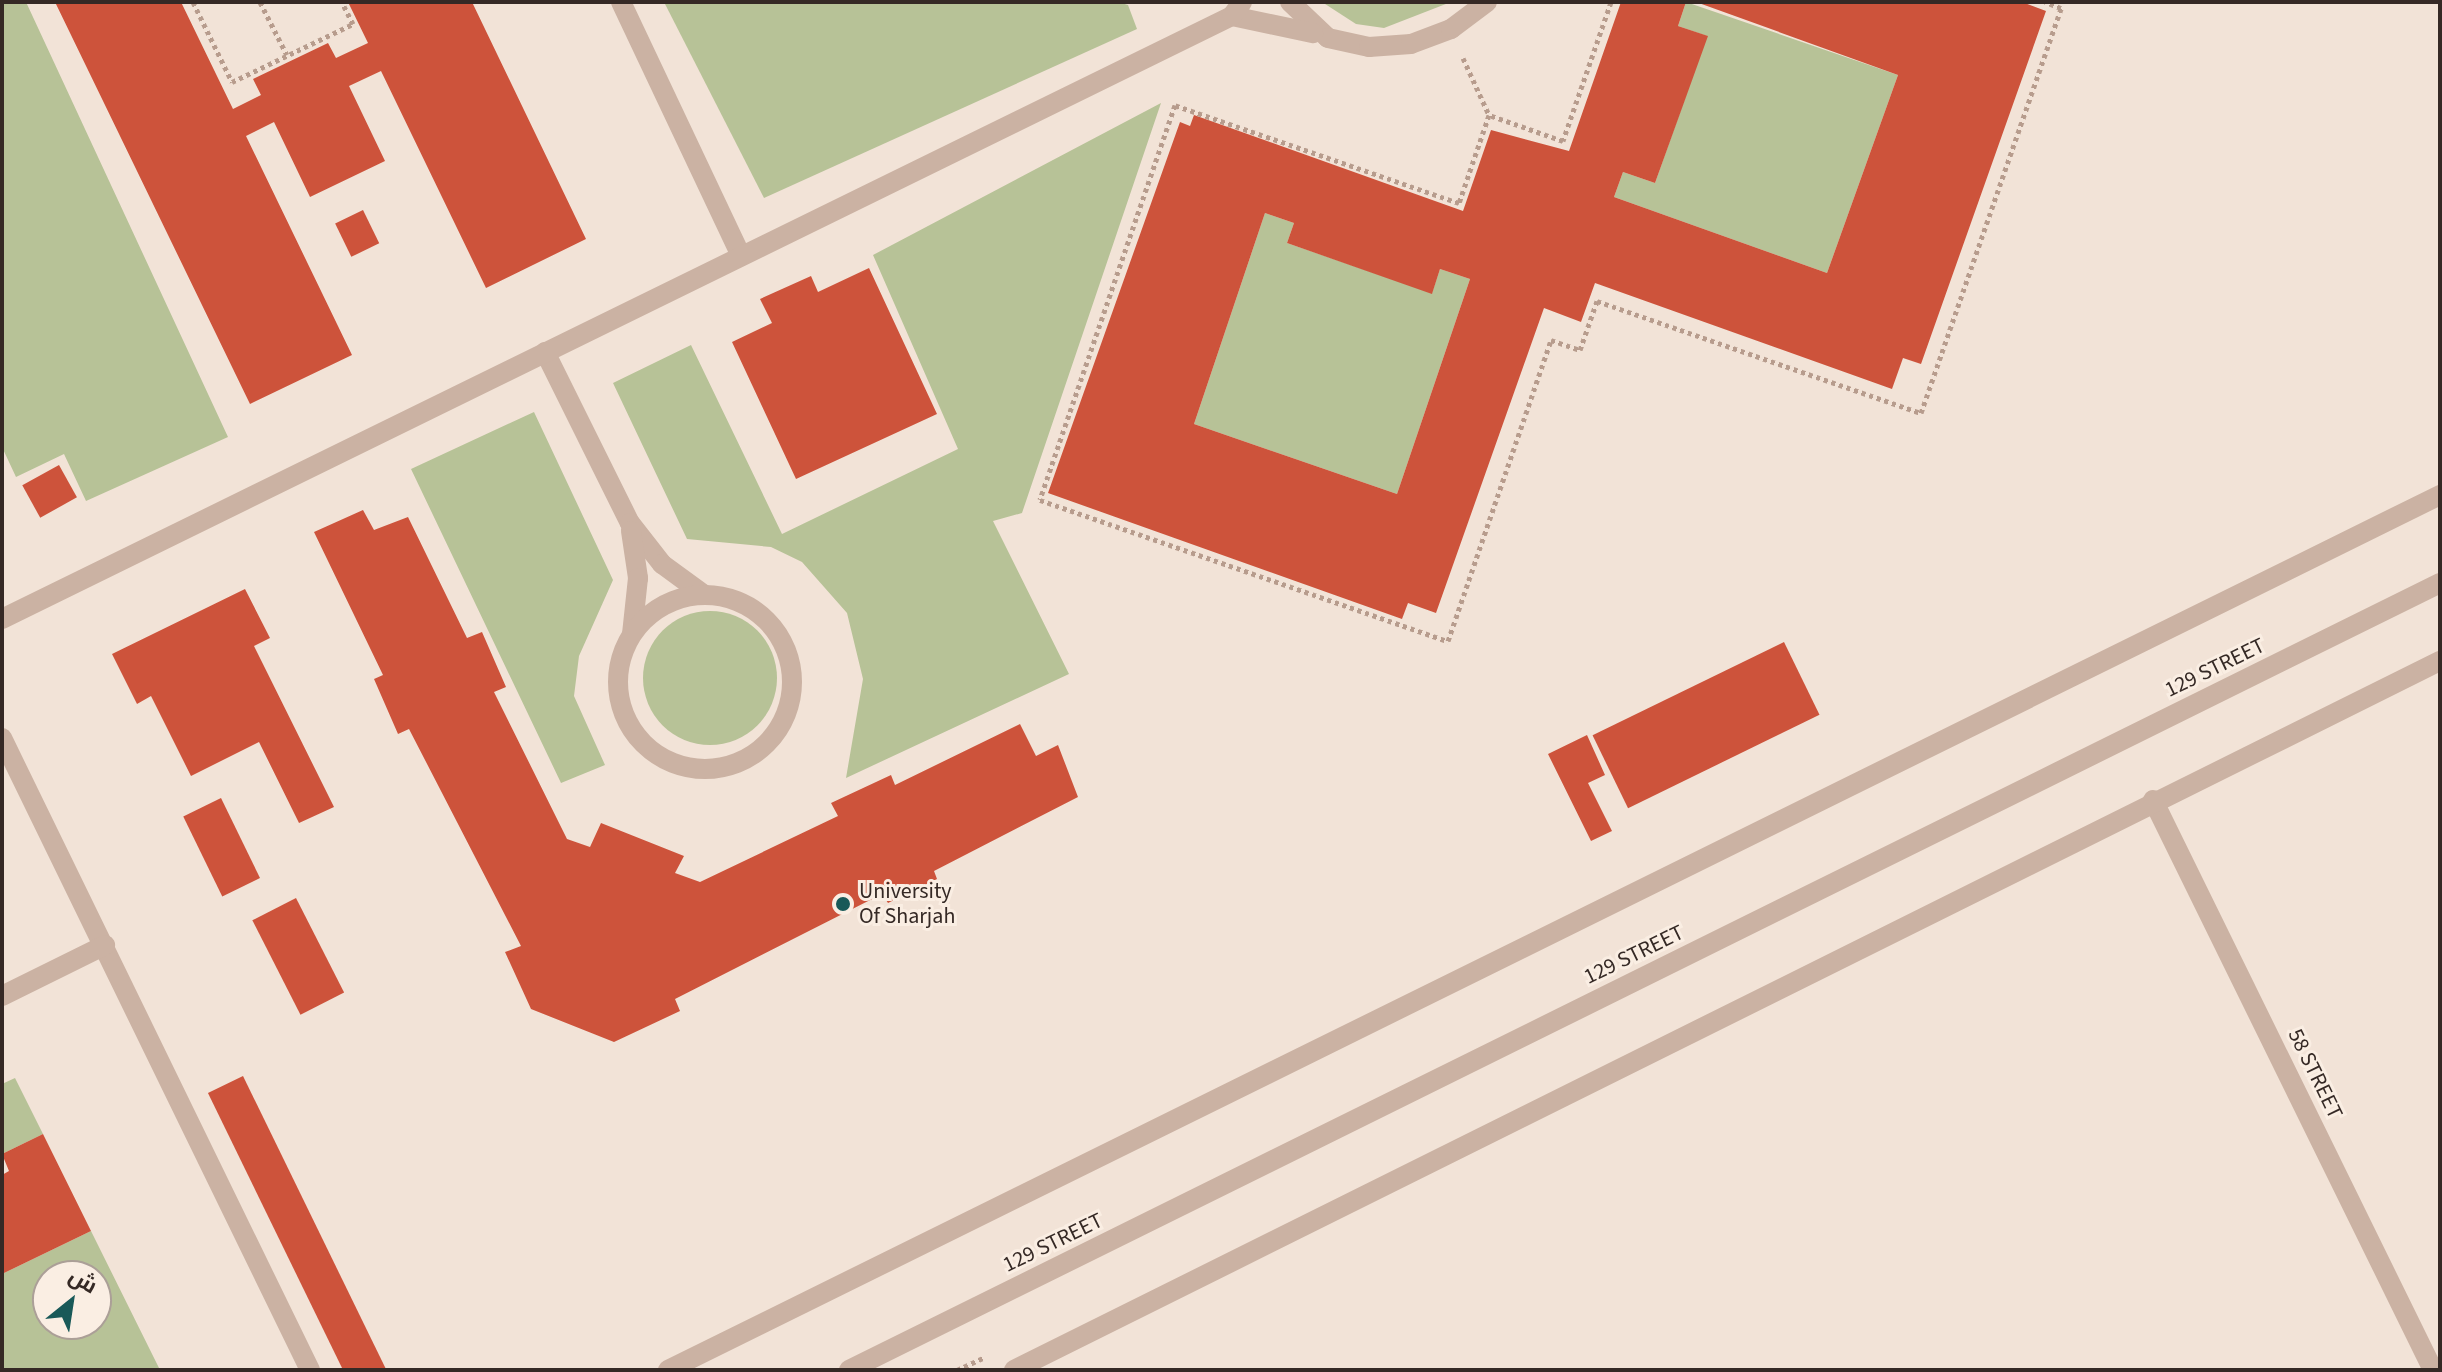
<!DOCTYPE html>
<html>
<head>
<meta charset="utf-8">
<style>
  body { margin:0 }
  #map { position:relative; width:2442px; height:1372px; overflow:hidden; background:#f2e3d7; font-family:"Source Sans 3",Cairo,sans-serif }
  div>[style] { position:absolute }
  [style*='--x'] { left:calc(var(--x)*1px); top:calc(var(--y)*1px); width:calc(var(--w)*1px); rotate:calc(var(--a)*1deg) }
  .green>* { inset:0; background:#b7c297 }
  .round { border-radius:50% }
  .building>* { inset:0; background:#cd533b; transform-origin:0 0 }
  .path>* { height:5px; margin-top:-2.5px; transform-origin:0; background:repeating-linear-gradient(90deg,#b79c8d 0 4px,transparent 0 8px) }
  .minor>* { height:20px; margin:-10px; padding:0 10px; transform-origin:10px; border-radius:10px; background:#cbb2a3 }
  .minor>.ring { margin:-10px; padding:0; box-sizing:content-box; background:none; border:20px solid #cbb2a3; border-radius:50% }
  .dots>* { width:22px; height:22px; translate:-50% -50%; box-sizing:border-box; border:4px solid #faeee3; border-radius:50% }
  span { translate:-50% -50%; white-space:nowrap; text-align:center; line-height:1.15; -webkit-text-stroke:6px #faeee3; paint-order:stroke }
  .street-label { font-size:22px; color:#352925 }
  .poi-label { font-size:22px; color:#352925 }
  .left { translate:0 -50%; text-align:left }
  .frame { position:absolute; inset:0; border:4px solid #352925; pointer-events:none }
  .north { position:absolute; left:32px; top:1260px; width:80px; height:80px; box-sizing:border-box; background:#faeee3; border:2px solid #ab9f97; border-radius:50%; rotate:30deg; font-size:22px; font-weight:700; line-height:32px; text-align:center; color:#352925 }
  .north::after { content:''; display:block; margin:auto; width:28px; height:36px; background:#195958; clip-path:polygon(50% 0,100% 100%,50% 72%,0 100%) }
</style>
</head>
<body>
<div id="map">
  <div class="green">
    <div style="clip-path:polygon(2px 2px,26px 2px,228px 437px,86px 501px,64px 454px,16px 477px,2px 447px)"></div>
    <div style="clip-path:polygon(664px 2px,1118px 2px,1128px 5px,1137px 29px,764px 198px)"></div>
    <div style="clip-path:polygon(1322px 2px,1451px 2px,1384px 28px,1356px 24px)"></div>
    <div style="clip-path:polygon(1686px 2px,1898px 75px,1827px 273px,1614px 197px,1623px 172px,1655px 183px,1707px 36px,1678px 26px)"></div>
    <div style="clip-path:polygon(1161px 103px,1022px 513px,993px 521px,1069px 674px,846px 778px,863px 679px,847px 613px,802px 562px,771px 547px,687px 539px,613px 383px,691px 345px,782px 534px,958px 449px,873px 255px)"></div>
    <div style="clip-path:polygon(1265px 213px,1294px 223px,1287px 243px,1432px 293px,1440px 269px,1470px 279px,1397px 494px,1194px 424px)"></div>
    <div style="clip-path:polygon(534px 412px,613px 580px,579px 656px,574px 696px,605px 765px,561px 783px,411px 469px)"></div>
    <div class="round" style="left:643px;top:611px;width:134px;height:134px"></div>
    <div style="clip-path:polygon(15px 1078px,43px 1134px,2px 1154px,2px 1084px)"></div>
    <div style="clip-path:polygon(evenodd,91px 1231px,160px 1370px,2px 1370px,2px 1274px,91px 1231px,48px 1276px,96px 1276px,96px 1324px,48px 1324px,48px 1276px)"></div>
  </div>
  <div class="building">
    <div style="clip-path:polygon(55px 2px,181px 2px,233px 109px,261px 95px,253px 79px,328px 43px,336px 58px,368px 43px,348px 2px,472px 2px,586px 239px,486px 288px,381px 71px,349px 86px,385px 161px,310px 197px,274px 122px,246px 136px,352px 355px,250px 404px)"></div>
    <div style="clip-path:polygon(evenodd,1621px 2px,1686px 2px,1678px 26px,1708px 36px,1655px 183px,1623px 172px,1614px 197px,1827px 273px,1898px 75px,1696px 2px,2022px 2px,2046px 11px,1921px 364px,1903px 358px,1892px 389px,1595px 283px,1581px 322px,1544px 308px,1436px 613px,1408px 603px,1402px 619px,1048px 493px,1180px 122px,1190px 126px,1194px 115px,1463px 211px,1491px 130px,1569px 151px,1621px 2px,1265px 213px,1294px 223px,1287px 243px,1432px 294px,1440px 269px,1470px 279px,1397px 494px,1194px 424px,1265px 213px)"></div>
    <div style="left:363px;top:210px;width:37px;height:31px;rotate:64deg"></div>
    <div style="clip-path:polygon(869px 268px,937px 414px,796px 479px,732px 342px,772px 323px,760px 299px,811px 276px,818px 292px)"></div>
    <div style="left:59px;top:465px;width:37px;height:42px;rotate:61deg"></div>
    <div style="clip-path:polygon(363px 510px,374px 530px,408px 517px,467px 638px,482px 632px,506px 687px,494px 692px,567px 839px,590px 847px,601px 823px,684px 856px,675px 873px,700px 882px,838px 816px,831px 803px,891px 775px,895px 785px,1020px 724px,1036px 756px,1058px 745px,1078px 797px,934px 871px,937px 879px,888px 903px,882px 894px,675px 999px,680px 1011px,614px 1042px,531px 1009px,505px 952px,521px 946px,409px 729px,398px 734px,374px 679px,383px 675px,314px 532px)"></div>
    <div style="clip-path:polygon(245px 589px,270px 638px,254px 646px,334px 807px,299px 823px,259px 742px,191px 776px,151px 696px,137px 704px,112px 654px)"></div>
    <div style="left:1784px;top:642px;width:81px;height:213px;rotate:64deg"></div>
    <div style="clip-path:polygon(1587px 735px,1605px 775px,1588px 783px,1612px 831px,1591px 841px,1548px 754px)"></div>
    <div style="left:221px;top:798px;width:89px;height:42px;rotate:64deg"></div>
    <div style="left:296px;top:898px;width:106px;height:49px;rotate:63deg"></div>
    <div style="left:243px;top:1076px;width:326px;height:39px;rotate:64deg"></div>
    <div style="clip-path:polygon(43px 1134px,91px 1231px,2px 1274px,2px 1175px,9px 1171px,2px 1154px)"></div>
  </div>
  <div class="path">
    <div style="--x:193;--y:2;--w:89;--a:64"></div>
    <div style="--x:232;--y:82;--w:134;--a:-25.6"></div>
    <div style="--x:353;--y:24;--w:25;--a:-117"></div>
    <div style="--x:260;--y:2;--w:59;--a:63"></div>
    <div style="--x:1611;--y:2;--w:147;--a:109.1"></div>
    <div style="--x:1563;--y:141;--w:78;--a:-160.6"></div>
    <div style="--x:1489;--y:115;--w:93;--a:108.8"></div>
    <div style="--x:1459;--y:203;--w:300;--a:-161"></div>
    <div style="--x:1175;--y:105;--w:417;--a:108.9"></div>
    <div style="--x:1040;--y:500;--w:432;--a:19.1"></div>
    <div style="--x:1448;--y:641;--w:318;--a:-71.1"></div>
    <div style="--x:1551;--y:340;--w:31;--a:19"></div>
    <div style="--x:1580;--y:350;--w:52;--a:-70.9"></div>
    <div style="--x:1597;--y:301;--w:343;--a:19.1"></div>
    <div style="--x:1921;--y:413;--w:429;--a:-70.9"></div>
    <div style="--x:2061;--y:8;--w:17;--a:-159"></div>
    <div style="--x:1463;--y:58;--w:63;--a:65.5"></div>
    <div style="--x:957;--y:1370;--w:31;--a:-25"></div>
  </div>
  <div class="minor">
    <div style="--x:621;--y:2;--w:281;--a:64.7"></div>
    <div style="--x:1290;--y:2;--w:52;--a:43.5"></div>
    <div style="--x:1328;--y:38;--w:42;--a:12.4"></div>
    <div style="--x:1369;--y:47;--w:42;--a:-4.1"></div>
    <div style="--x:1411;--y:44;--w:43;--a:-20.6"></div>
    <div style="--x:1451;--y:29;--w:45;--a:-36.9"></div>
    <div style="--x:1232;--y:16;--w:83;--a:11.9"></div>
    <div style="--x:545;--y:352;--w:191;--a:63.6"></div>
    <div style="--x:630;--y:523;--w:52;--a:52"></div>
    <div style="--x:662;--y:564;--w:51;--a:36.2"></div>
    <div style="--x:631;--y:531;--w:48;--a:81.5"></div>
    <div style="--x:638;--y:578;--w:56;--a:96.1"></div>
    <div class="ring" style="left:618px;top:595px;width:154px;height:154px"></div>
    <div style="--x:2;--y:619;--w:1370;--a:-26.12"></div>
    <div style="--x:1232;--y:16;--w:17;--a:-54"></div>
    <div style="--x:2;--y:738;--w:703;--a:64.02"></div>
    <div style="--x:2153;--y:800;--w:635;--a:63.84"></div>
    <div style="--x:2;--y:996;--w:115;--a:-26.3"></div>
    <div style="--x:668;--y:1370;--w:1976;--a:-26.28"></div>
    <div style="--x:849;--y:1370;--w:1775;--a:-26.32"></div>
    <div style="--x:1014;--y:1370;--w:1593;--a:-26.44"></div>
  </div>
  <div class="dots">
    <div style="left:843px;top:904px;background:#195958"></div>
  </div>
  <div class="street-label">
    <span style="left:2215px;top:668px;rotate:-26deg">129 STREET</span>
    <span style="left:1634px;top:955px;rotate:-26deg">129 STREET</span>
    <span style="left:2315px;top:1074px;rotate:64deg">58 STREET</span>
    <span style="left:1053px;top:1243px;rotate:-26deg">129 STREET</span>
  </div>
  <div class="poi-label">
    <span class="left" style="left:859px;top:904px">University<br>Of Sharjah</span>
  </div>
  <div class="frame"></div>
  <div class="north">ش</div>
</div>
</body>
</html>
